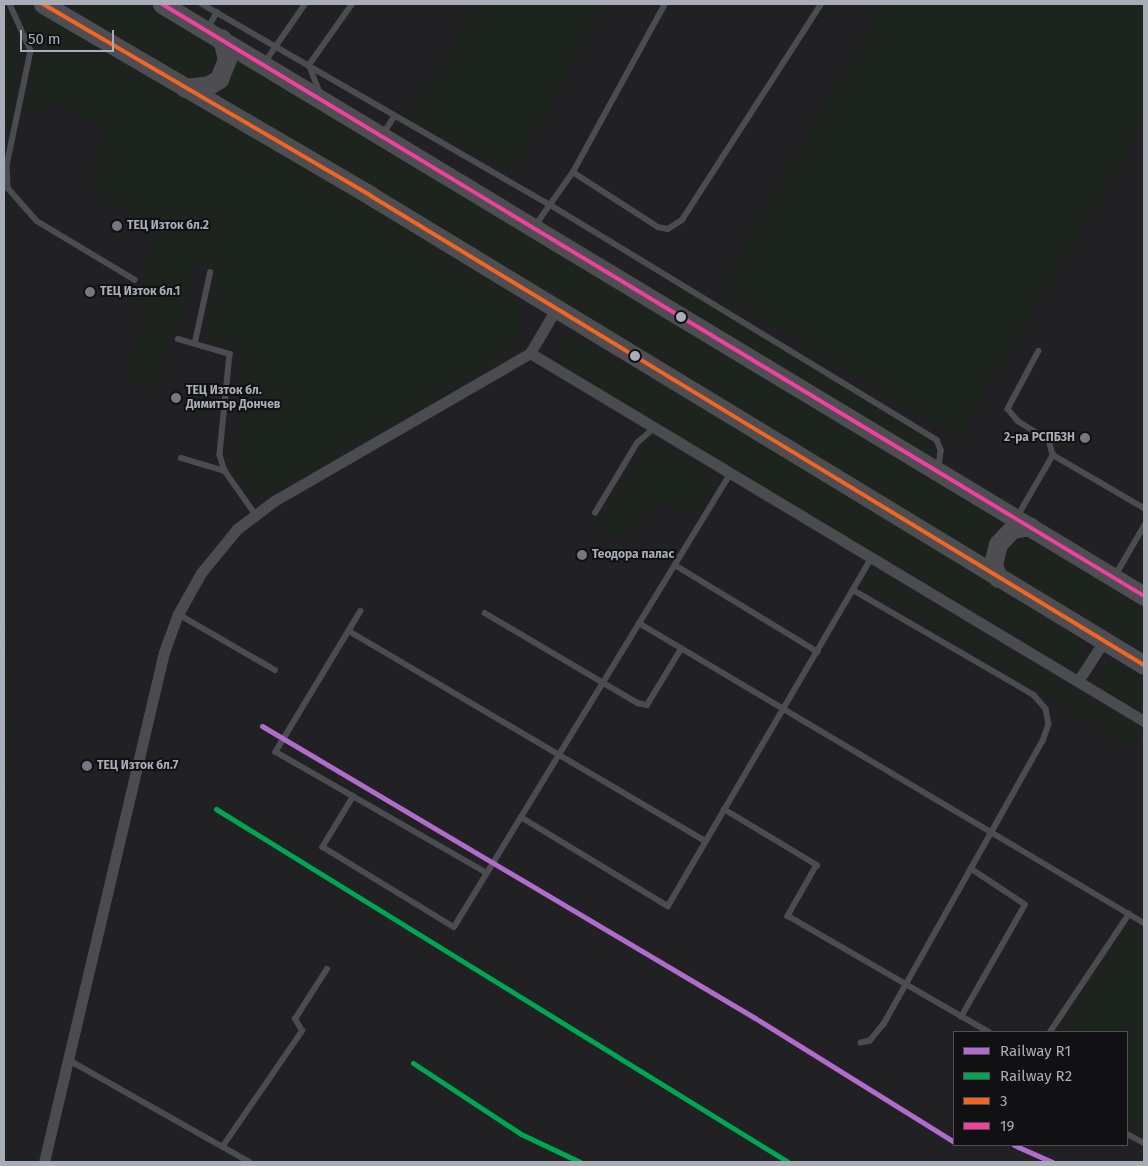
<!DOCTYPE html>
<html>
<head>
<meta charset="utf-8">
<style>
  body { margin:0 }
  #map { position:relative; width:1148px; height:1166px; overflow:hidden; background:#171717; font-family:"Fira Sans",sans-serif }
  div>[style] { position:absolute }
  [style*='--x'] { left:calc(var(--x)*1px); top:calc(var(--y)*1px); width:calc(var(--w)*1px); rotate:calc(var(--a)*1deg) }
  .built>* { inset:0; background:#212123 }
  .green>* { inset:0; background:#1d241e; transform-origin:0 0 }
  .service>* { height:5.5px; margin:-2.75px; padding:0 2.75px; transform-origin:2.75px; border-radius:2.75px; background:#4b4c50 }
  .minor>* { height:11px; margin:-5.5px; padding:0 5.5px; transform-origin:5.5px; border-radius:5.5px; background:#4b4c50 }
  .trunk>* { height:19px; margin:-9.5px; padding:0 9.5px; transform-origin:9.5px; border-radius:9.5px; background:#4e4e52 }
  .bus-1>* { height:4px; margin:-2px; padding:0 2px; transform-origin:2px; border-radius:2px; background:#f26522 }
  .bus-2>* { height:4px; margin:-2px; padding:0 2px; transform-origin:2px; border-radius:2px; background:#f240a1 }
  .rail-1>* { height:5px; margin:-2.5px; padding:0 2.5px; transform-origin:2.5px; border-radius:2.5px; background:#b06ccc }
  .rail-2>* { height:5px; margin:-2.5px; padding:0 2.5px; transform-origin:2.5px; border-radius:2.5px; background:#00a651 }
  .dots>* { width:14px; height:14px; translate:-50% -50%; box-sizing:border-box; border:2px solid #111113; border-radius:50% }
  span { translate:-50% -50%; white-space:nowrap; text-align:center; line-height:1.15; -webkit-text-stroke:4px #111113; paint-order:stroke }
  .poi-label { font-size:12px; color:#a8adb8; font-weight:700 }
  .left { translate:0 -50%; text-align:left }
  .right { translate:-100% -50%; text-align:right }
  .frame { position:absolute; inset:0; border:5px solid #a8adb8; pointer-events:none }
  .legend { position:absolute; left:953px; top:1031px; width:175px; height:115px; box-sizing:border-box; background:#111113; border:1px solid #4d4f55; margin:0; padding:6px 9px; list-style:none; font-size:15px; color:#a8adb8 }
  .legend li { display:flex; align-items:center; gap:10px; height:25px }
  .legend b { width:25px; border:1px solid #4d4f55 }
  .scale { position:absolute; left:20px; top:30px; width:94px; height:22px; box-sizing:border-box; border:2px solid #a8adb8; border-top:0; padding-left:6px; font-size:15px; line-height:18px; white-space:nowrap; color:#a8adb8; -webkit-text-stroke:4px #111113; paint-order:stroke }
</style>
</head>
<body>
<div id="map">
  <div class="built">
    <div style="clip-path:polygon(evenodd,4px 4px,1144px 4px,1144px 1162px,4px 1162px,4px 4px,954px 1032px,1127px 1032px,1127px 1145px,954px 1145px,954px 1032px)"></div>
  </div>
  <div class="green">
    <div style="clip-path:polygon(4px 4px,14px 26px,21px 53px,19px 78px,4px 134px)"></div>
    <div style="clip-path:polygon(19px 4px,27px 4px,206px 108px,505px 290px,520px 309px,516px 340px,509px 352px,495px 363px,257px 502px,234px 467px,246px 387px,239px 352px,225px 342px,204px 337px,217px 276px,213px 263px,202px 261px,192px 275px,184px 323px,168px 338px,158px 386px,128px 379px,136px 337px,151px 311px,135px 301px,149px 275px,143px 261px,159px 234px,95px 193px,93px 170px,108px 132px,58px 102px,26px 113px,34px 62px,33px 45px,18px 10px)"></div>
    <div style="clip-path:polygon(58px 4px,140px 4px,205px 42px,219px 60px,211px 77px,189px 79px)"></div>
    <div style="clip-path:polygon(476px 4px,607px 4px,512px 174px,406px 114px,439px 70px)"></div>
    <div style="clip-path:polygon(882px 4px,1144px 4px,1144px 125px,958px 439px,719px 292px)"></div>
    <div style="clip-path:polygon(240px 59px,1002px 517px,1004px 523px,984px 559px,218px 96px,217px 89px,227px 83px,235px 60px)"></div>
    <div style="clip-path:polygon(672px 287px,690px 292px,927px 439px,933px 450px,931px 460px,676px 305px,668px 291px)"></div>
    <div style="clip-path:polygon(563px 334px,574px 335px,626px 370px,659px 379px,909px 531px,1074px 638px,1081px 645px,1084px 655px,1080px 661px,1066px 664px,738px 474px,565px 367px,559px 356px,559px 339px)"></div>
    <div style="clip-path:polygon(652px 438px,709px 473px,710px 488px,692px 515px,668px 501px,621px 537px,616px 536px,606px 531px,601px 522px)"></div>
    <div style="clip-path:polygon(1017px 538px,1027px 539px,1144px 610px,1144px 649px,1076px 614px,1006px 571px,1002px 554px,1010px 541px)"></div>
    <div style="left:871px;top:569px;width:317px;height:18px;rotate:31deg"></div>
    <div style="clip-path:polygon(4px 594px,12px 730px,4px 831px)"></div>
    <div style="clip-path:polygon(1109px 664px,1118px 665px,1144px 682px,1144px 714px,1105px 690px,1100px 672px)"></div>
    <div style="clip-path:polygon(1129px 925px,1144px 934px,1144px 1134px,1127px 1125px,1127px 1032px,1059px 1032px)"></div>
  </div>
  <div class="service">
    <div style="--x:10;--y:4;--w:51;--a:65.9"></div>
    <div style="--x:31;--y:51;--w:117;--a:101.8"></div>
    <div style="--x:7;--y:166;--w:22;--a:87"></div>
    <div style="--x:8;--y:188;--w:44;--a:48.7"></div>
    <div style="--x:37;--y:221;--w:114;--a:31"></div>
    <div style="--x:202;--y:4;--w:401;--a:30"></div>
    <div style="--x:549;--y:204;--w:454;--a:31.3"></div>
    <div style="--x:937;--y:440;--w:11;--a:68"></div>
    <div style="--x:941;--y:450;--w:19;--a:96"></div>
    <div style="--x:208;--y:28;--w:18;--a:-61"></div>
    <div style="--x:265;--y:62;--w:70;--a:-55.4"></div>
    <div style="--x:320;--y:94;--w:31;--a:-111"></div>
    <div style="--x:309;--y:65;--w:75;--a:-54.8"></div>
    <div style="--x:383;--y:134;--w:20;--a:-57"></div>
    <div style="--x:573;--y:172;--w:101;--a:32.9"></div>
    <div style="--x:658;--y:227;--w:10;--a:11"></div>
    <div style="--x:668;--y:229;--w:17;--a:-33"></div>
    <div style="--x:682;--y:220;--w:257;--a:-57.2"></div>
    <div style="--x:535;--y:226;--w:66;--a:-54.9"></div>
    <div style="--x:573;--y:172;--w:192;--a:-61.3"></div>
    <div style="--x:178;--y:339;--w:54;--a:16.1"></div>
    <div style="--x:230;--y:354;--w:101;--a:95.7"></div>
    <div style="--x:220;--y:455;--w:17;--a:73"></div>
    <div style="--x:225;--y:471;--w:54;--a:54.8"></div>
    <div style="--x:195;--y:342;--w:71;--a:-77.7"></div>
    <div style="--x:1039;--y:351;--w:66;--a:118.1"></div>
    <div style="--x:1008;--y:409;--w:16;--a:50"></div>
    <div style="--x:1018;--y:421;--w:36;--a:32"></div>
    <div style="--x:1049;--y:440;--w:16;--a:75"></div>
    <div style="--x:181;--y:458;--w:46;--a:16.5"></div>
    <div style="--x:595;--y:513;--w:82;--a:-59"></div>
    <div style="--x:637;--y:443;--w:21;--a:-41"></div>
    <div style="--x:1017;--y:517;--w:72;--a:-59.9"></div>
    <div style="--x:1053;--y:455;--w:105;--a:30.2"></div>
    <div style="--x:675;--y:565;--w:167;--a:31.3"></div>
    <div style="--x:1115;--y:576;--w:58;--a:-59.9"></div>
    <div style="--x:853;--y:590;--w:209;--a:30.1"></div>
    <div style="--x:1034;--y:695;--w:18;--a:49"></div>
    <div style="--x:1046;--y:709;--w:15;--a:79"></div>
    <div style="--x:1049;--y:724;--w:18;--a:109"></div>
    <div style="--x:1043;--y:741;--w:325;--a:119.3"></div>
    <div style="--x:884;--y:1024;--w:22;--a:129"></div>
    <div style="--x:870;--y:1041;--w:9;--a:167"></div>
    <div style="--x:361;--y:611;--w:165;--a:121.1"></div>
    <div style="--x:276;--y:752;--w:243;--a:29.8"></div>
    <div style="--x:485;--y:613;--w:178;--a:30.5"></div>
    <div style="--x:638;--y:703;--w:9;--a:13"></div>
    <div style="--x:647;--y:705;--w:66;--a:-58.7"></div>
    <div style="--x:178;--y:614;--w:112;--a:30"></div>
    <div style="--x:639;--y:623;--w:587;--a:30.71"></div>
    <div style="--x:349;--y:631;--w:413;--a:30.5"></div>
    <div style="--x:354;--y:796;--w:60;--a:121.3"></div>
    <div style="--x:323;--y:847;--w:153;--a:31.4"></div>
    <div style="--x:454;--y:927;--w:528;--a:-58.63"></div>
    <div style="--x:724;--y:809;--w:109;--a:31.1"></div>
    <div style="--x:817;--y:865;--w:59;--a:119.6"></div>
    <div style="--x:788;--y:916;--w:232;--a:30"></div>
    <div style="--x:521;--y:817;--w:172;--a:31.2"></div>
    <div style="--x:668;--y:906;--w:403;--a:-59.7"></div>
    <div style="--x:961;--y:1017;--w:129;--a:-60.3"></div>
    <div style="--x:1025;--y:905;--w:65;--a:-146.3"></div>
    <div style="--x:1050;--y:1032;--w:142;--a:-56.2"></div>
    <div style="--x:67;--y:1059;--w:210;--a:29.4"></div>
    <div style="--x:1127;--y:1134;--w:19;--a:28"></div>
    <div style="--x:223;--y:1146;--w:140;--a:-55.5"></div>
    <div style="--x:302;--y:1031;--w:14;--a:-120"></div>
    <div style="--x:295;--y:1019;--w:59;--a:-57.4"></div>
  </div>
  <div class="minor">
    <div style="--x:530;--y:353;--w:716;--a:30.94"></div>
    <div style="--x:1078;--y:681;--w:48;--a:-57"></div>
    <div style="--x:44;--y:1162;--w:524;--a:-76.76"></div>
    <div style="--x:164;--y:652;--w:40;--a:-69.8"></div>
    <div style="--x:178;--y:614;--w:47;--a:-60.7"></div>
    <div style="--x:201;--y:573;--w:57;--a:-50.7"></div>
    <div style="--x:237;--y:529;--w:46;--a:-37.1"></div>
    <div style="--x:274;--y:501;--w:296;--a:-30"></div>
    <div style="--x:530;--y:353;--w:51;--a:-59.4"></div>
  </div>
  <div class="trunk">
    <div style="--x:43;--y:4;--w:380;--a:30.3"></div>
    <div style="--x:371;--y:196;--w:904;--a:31.25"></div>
    <div style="--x:162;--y:4;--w:1147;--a:31.08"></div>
    <div style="--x:185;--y:88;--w:24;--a:-7"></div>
    <div style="--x:209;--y:85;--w:12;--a:-31"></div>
    <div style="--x:219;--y:79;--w:22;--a:-68"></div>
    <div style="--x:227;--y:59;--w:21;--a:-104"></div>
    <div style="--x:998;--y:578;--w:15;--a:-110"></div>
    <div style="--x:993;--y:564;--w:21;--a:-76"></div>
    <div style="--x:998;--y:544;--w:21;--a:-47"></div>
    <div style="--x:1012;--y:529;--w:18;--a:-9"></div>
  </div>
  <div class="bus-1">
    <div style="--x:43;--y:4;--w:380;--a:30.3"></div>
    <div style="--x:371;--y:196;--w:904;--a:31.25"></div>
  </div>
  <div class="bus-2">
    <div style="--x:162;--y:4;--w:1147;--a:31.08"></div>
  </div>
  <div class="rail-1">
    <div style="--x:262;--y:726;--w:573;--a:30.64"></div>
    <div style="--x:755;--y:1018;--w:234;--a:31.9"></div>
    <div style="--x:1014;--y:1145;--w:42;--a:24.1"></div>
  </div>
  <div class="rail-2">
    <div style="--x:216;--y:809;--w:672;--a:31.68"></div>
    <div style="--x:413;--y:1063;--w:129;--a:33.3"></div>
    <div style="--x:521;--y:1134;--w:65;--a:25.4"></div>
  </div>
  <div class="dots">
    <div style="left:117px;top:226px;background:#757880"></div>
    <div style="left:90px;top:292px;background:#757880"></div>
    <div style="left:681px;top:317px;background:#a8adb8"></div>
    <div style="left:635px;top:356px;background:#a8adb8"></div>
    <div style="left:176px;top:398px;background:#757880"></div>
    <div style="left:1085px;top:438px;background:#757880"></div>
    <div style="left:582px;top:555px;background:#757880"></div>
    <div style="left:87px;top:766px;background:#757880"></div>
  </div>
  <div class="poi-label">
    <span class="left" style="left:127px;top:226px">ТЕЦ Изток бл.2</span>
    <span class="left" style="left:100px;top:292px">ТЕЦ Изток бл.1</span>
    <span class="left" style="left:186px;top:398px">ТЕЦ Изток бл.<br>Димитър Дончев</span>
    <span class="right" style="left:1075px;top:438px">2-ра РСПБЗН</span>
    <span class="left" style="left:592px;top:555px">Теодора палас</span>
    <span class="left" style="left:97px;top:766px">ТЕЦ Изток бл.7</span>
  </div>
  <div class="frame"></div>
  <ul class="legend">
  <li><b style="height:6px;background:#b06ccc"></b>Railway R1</li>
  <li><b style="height:6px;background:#00a651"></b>Railway R2</li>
  <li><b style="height:6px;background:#f26522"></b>3</li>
  <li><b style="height:6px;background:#f240a1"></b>19</li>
  </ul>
  <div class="scale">50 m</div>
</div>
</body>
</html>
